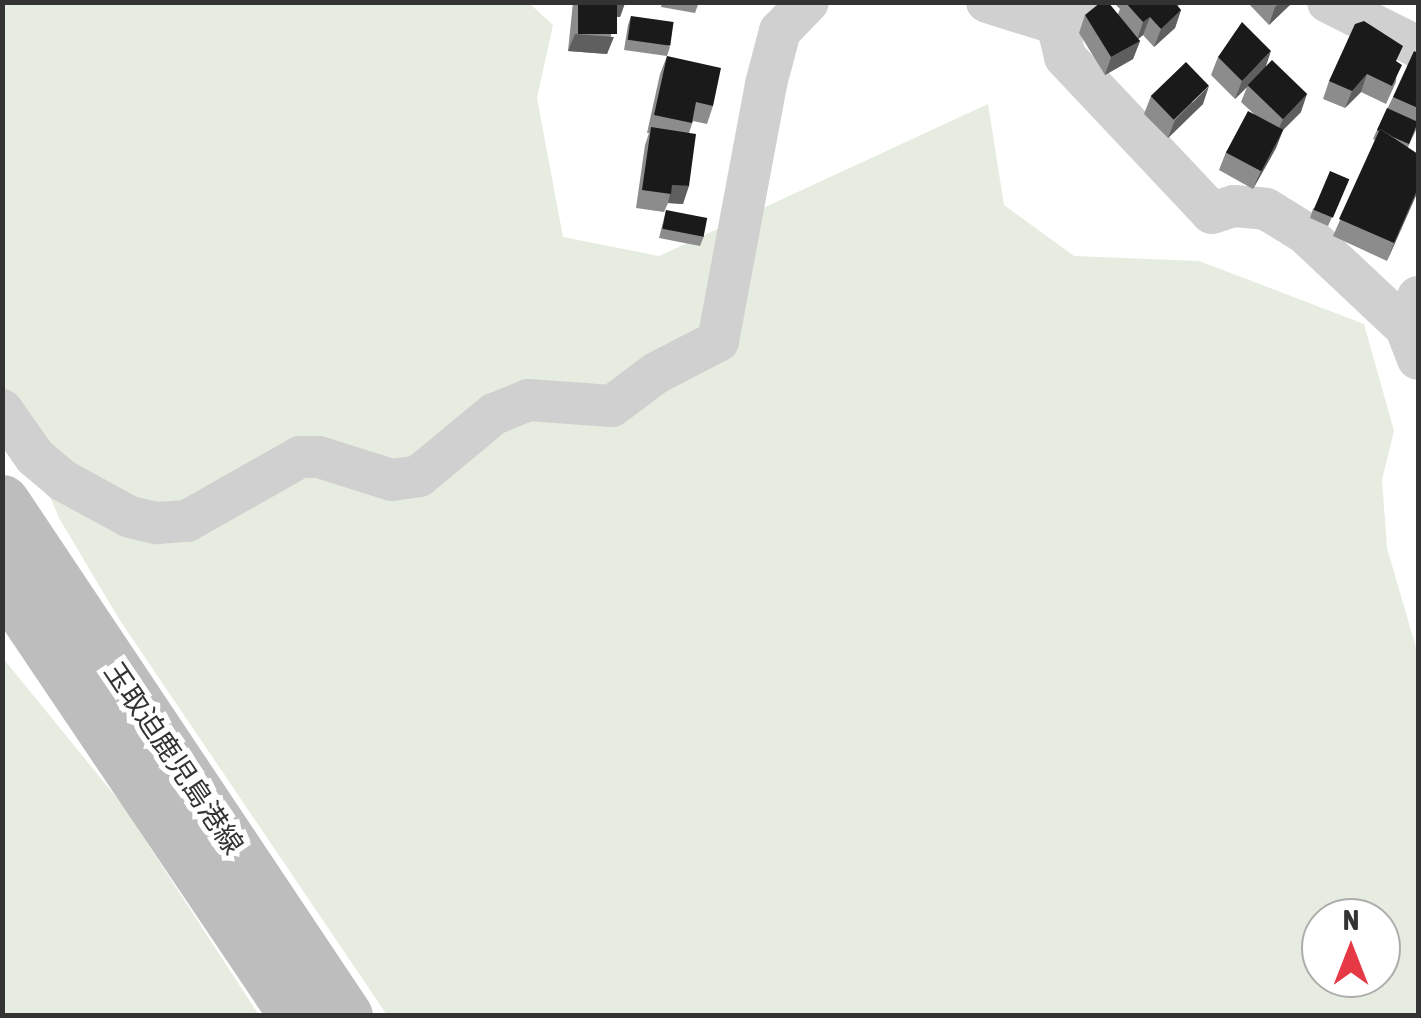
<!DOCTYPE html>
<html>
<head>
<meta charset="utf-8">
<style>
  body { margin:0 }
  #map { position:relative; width:1421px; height:1018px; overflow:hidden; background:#fff; font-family:"Asap Condensed","Noto Sans JP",sans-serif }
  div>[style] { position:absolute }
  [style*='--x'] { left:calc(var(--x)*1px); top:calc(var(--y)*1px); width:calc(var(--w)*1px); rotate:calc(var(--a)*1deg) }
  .green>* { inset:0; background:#e6ecdf }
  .street>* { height:42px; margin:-21px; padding:0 21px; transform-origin:21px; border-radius:21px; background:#d0d0d0 }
  .secondary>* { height:55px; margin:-27.5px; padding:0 27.5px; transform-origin:27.5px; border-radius:27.5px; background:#bdbdbd }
  .wall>* { inset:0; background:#8c8c8c }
  .shaded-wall>* { inset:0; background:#5f5f5f }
  .building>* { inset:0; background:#1a1a1a; transform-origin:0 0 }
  span { translate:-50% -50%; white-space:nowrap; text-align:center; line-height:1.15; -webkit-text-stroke:10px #fff; paint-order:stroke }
  .street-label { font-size:28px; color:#333 }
  .frame { position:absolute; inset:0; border:5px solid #333; pointer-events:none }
  .north { position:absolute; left:1301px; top:898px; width:100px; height:100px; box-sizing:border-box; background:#fff; border:2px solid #adadad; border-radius:50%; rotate:0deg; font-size:28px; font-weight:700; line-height:40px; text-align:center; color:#333 }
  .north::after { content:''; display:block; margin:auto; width:35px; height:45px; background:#e63946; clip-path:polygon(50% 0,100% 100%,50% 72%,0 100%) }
</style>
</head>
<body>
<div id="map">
  <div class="green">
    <div style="clip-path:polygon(evenodd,2px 3px,529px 3px,553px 25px,537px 98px,563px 237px,659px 256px,988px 104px,1004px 205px,1074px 256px,1199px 261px,1364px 324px,1394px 431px,1382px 480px,1387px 548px,1417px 651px,1418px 1015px,387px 1015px,119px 619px,59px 518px,3px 385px,2px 3px,1321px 918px,1381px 918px,1381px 978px,1321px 978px,1321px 918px)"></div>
    <div style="clip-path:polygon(2px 657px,121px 803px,259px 1015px,3px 1015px)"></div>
  </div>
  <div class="street">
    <div style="--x:987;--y:2;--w:73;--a:17.4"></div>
    <div style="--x:1057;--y:24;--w:32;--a:-44"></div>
    <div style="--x:1328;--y:2;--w:101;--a:26.6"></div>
    <div style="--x:1057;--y:24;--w:34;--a:76"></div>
    <div style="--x:1065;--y:57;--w:214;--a:46.7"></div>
    <div style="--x:1212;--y:213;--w:23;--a:-18"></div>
    <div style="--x:1234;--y:206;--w:32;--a:5"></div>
    <div style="--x:1266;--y:209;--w:46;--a:31.6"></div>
    <div style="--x:1305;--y:233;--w:139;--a:43.2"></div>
    <div style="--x:1418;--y:297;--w:33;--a:111"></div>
    <div style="--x:1406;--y:328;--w:33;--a:69"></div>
    <div style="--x:2;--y:410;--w:57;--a:54.9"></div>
    <div style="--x:35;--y:457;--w:35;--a:40"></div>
    <div style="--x:62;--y:480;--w:77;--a:28.6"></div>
    <div style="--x:130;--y:517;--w:28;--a:13"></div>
    <div style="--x:157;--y:523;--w:30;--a:-4"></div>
    <div style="--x:187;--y:521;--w:130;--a:-29.5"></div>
    <div style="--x:300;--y:457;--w:19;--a:0"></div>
    <div style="--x:319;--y:457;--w:77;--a:17.5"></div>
    <div style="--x:392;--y:480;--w:27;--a:-8"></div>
    <div style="--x:419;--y:476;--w:97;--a:-39.6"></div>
    <div style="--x:494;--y:414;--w:37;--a:-22"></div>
    <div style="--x:528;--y:400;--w:84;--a:4.1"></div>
    <div style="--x:612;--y:406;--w:55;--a:-36.9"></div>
    <div style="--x:656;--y:373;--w:70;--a:-27.3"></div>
    <div style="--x:718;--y:341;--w:261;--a:-79.4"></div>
    <div style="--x:766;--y:84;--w:55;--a:-75.2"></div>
    <div style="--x:780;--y:31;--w:40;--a:-46"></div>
  </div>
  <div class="secondary">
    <div style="--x:2;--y:502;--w:618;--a:56.28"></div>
    <div style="--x:2;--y:578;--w:528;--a:56.04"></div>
  </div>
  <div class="wall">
    <div style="clip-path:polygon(573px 2px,631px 2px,625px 3px,620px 17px,615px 17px,607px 54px,568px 51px)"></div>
    <div style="clip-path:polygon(662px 2px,699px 2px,695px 13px,661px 7px)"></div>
    <div style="clip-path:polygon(1113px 2px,1183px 2px,1178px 6px,1181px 10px,1175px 28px,1154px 47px,1143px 35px,1138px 39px,1140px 41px,1133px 59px,1105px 75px,1079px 33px,1085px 15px,1118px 14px,1120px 9px)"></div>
    <div style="clip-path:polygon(1247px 2px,1293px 2px,1269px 25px)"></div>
    <div style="clip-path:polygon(631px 16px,670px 47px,667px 56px,624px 50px,628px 25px)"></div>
    <div style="clip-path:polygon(1418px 53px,1418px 128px,1417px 128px,1408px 147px,1418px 191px,1387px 261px,1333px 236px,1375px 140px,1373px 139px,1377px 130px,1393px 97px)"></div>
    <div style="clip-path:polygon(667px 56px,713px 106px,707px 124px,693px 121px,689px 133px,683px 204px,668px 203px,664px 212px,636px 208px,645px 145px,649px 133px,647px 133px,660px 74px)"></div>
    <div style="clip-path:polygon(1218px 57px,1266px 66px,1301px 112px,1283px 130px,1276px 148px,1253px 189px,1219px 170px,1226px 152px,1254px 114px,1241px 102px,1247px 87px,1235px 99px,1211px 75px)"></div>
    <div style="clip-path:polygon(1397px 62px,1396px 82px,1386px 104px,1361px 92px,1345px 108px,1323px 99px,1329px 81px)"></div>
    <div style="clip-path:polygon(1151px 96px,1203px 104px,1168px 138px,1144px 114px)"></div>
    <div style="clip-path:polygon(1349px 179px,1328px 226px,1310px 218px,1313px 209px)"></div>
    <div style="clip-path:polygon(666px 210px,704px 236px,700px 246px,659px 238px)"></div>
  </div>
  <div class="shaded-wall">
    <div style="clip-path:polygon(615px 2px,631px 2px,625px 3px,620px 17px,610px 16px)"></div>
    <div style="clip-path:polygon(1281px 2px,1293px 2px,1269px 25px,1275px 7px)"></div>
    <div style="clip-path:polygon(1181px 10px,1175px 28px,1154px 47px,1161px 29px)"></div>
    <div style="clip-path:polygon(1150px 17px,1143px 35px,1137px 40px,1143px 22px)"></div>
    <div style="clip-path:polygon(575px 34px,614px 37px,607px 54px,568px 51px)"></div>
    <div style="clip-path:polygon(1140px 41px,1133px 59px,1105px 75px,1111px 57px)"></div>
    <div style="clip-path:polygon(1271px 51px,1265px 69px,1235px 99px,1242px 81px)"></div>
    <div style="clip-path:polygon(1367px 74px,1361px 92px,1345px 108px,1352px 91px)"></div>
    <div style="clip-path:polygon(1209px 86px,1203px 104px,1168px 138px,1175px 120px)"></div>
    <div style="clip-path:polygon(1307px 94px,1301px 112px,1283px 130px,1276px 148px,1253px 189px,1283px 119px)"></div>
    <div style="clip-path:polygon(672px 185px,689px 186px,683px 204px,668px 203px)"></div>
    <div style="clip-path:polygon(1418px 188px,1418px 191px,1387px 261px,1394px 243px)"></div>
  </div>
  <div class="building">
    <div style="left:578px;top:2px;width:39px;height:32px"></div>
    <div style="clip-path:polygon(1101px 2px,1108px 2px,1140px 41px,1111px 57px,1085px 15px)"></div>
    <div style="clip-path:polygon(1125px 2px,1174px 2px,1181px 10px,1161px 29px,1150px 17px,1143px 22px)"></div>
    <div style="left:631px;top:16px;width:43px;height:24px;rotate:8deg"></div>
    <div style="clip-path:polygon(1364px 21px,1403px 46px,1396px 61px,1402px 65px,1392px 86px,1367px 74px,1352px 91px,1329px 81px,1355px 24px)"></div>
    <div style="clip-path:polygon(1242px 22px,1271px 51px,1242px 81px,1218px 57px)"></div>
    <div style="clip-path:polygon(1414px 51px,1418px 53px,1418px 108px,1393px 97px)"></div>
    <div style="clip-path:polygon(667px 56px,721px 68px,713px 106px,696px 102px,692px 123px,654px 115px)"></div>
    <div style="left:1272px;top:60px;width:49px;height:35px;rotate:44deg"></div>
    <div style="left:1186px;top:62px;width:33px;height:49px;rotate:46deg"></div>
    <div style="clip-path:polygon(1387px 108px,1418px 122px,1409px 144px,1393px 137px,1380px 129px,1379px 131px,1377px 130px)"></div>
    <div style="left:1248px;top:111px;width:40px;height:47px;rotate:28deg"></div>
    <div style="clip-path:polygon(651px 127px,696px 134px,689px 186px,672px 185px,671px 194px,642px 190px)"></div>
    <div style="clip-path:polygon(1380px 129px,1418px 154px,1418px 188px,1394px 243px,1339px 219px)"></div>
    <div style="left:1330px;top:171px;width:21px;height:42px;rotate:23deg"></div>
    <div style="left:666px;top:210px;width:42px;height:19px;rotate:11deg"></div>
  </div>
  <div class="street-label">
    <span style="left:174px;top:758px;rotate:56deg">玉取迫鹿児島港線</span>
  </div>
  <div class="frame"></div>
  <div class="north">N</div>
</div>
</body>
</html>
